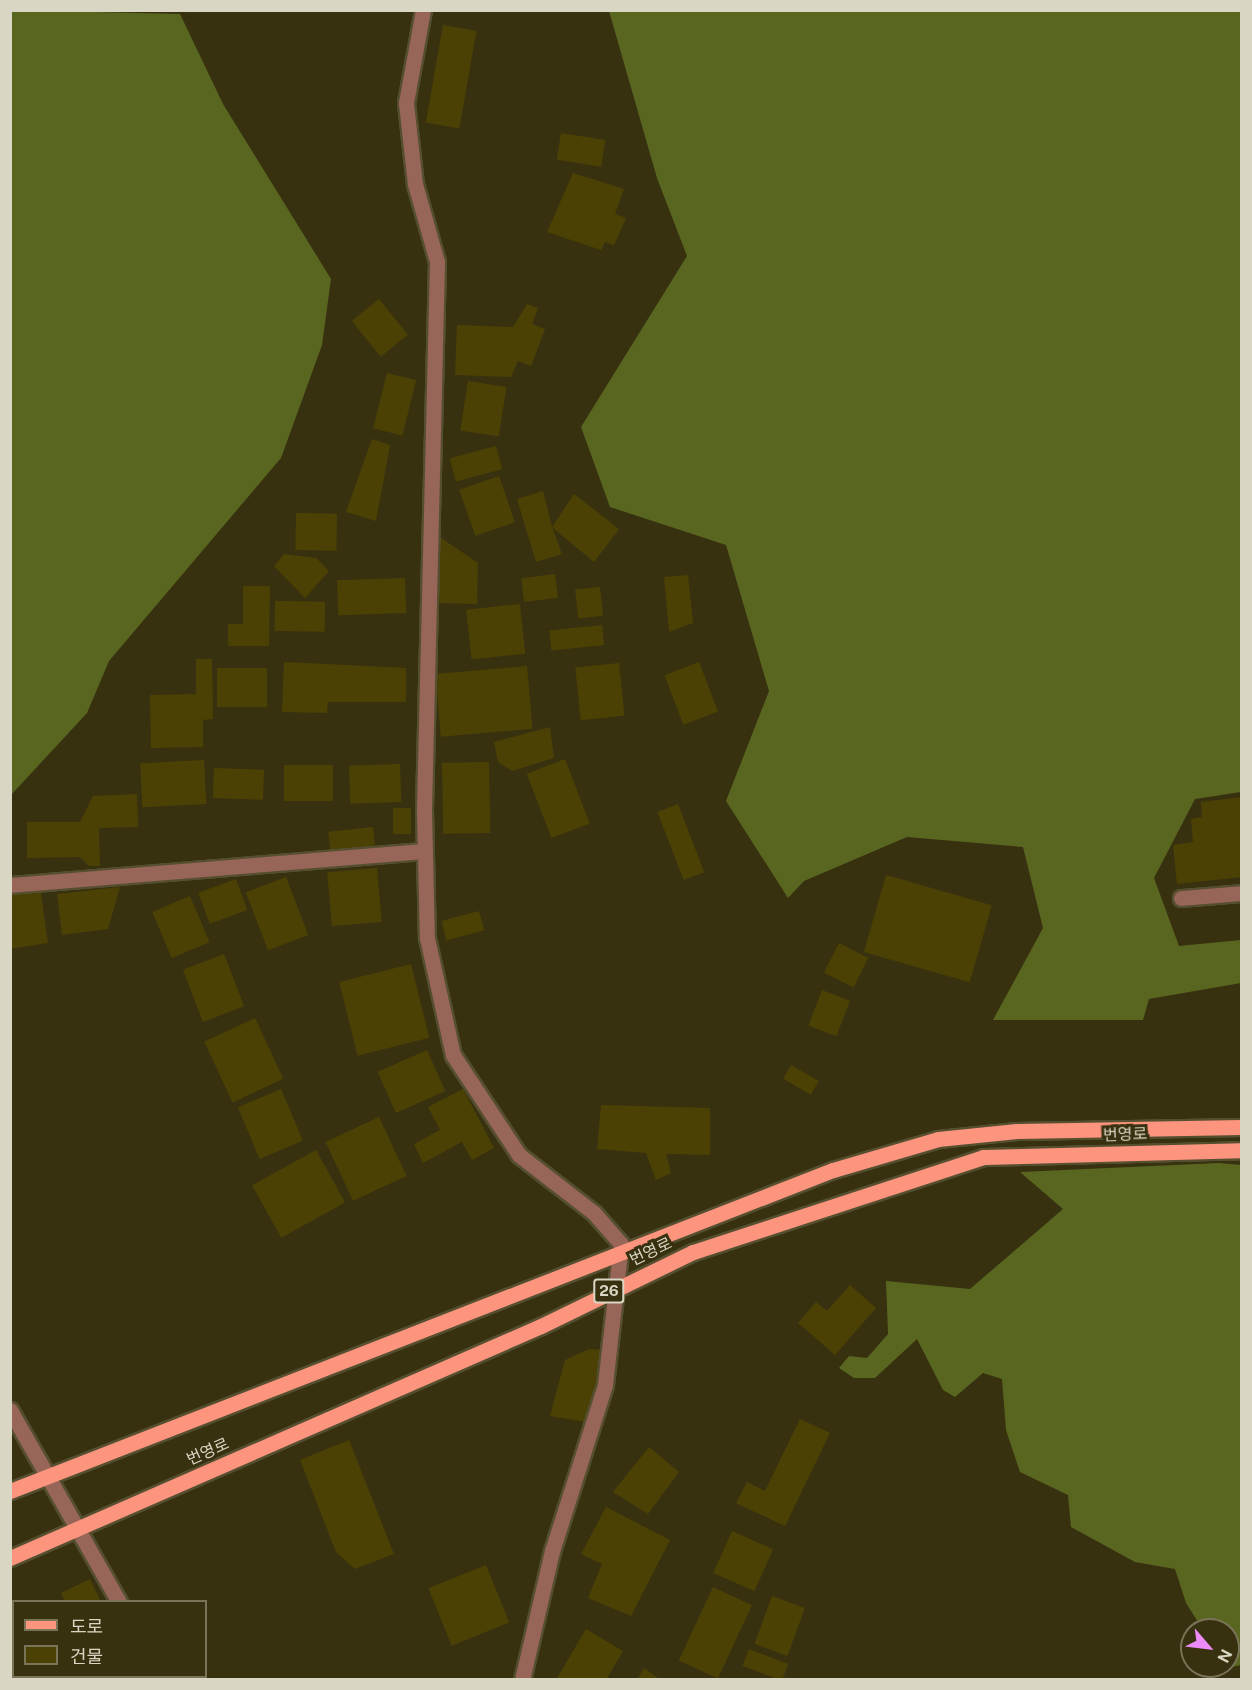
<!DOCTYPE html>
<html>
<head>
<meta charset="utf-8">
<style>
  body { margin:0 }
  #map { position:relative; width:1252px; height:1690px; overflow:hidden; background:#383110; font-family:"Public Sans","Noto Sans KR",sans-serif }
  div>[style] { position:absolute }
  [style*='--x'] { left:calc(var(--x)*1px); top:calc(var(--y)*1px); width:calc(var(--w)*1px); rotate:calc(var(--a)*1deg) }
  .forest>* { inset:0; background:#596620 }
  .building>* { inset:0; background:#4c4104; transform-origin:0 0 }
  .roads { filter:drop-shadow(2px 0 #554f30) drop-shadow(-2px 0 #554f30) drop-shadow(0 2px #554f30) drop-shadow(0 -2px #554f30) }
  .minor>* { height:15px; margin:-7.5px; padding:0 7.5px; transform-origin:7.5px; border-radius:7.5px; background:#986559 }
  .major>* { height:15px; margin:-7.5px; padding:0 7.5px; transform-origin:7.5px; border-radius:7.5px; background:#fd957e }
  span { translate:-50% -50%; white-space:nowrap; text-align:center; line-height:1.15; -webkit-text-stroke:6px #383110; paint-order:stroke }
  .shield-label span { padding:2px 4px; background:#383110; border:2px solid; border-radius:4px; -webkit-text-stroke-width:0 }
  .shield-label { font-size:15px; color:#dad6c4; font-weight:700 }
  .street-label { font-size:16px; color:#dad6c4 }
  .frame { position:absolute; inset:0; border:12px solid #dad6c4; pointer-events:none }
  .legend { position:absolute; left:12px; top:1600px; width:195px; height:78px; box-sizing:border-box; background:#383110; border:2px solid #797358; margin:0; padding:8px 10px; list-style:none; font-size:18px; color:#dad6c4 }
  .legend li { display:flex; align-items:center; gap:12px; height:30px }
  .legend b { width:30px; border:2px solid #797358 }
  .north { position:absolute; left:1180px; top:1618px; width:60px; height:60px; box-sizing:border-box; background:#383110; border:2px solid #797358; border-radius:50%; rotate:118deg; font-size:16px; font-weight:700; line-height:24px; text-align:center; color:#dad6c4 }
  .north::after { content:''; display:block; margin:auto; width:21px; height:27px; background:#ed8cf9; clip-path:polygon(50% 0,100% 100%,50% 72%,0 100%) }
</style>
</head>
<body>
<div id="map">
  <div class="forest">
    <div style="clip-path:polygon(11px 10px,180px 14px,223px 104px,331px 279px,322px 345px,281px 458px,109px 661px,87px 713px,11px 795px)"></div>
    <div style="clip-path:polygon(609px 11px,1241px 11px,1241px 792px,1195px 799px,1154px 878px,1179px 946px,1241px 940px,1241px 983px,1149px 999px,1143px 1020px,993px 1020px,1043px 928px,1023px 847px,907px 837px,804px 881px,788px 898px,726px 801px,769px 691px,726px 545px,610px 507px,581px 427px,687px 256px,657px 178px)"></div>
    <div style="clip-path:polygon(1219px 1163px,1242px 1165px,1242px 1665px,1231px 1667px,1228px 1630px,1203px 1630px,1186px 1603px,1175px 1569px,1135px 1562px,1071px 1527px,1068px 1495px,1020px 1472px,1006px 1430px,1002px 1379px,983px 1373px,955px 1397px,943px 1390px,917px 1339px,875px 1378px,854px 1378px,839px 1368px,849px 1356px,867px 1358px,888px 1334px,886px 1281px,970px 1289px,1063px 1209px,1020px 1172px)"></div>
  </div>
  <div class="building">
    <div style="left:443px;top:25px;width:34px;height:99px;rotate:10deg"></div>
    <div style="left:561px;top:133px;width:45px;height:27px;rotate:9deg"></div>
    <div style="clip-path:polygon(573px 173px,624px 189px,615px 214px,626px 218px,614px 245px,605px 242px,601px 250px,547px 232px)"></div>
    <div style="left:379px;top:299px;width:46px;height:35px;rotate:51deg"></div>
    <div style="clip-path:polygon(527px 304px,538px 308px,532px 324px,545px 329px,531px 366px,518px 361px,511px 377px,455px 375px,457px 325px,513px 327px)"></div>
    <div style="left:387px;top:373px;width:30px;height:57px;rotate:14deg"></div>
    <div style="left:468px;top:381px;width:39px;height:50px;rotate:9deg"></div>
    <div style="clip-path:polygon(372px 439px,390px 445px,376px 521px,346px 512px)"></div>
    <div style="left:496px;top:446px;width:24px;height:48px;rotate:75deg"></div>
    <div style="left:499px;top:476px;width:49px;height:42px;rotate:71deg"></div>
    <div style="clip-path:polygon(543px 491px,552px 527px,574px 494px,619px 529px,594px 562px,552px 527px,562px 554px,536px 562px,517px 499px)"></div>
    <div style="left:296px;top:513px;width:41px;height:37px;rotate:1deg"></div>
    <div style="clip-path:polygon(437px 535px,478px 563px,477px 604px,436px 603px)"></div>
    <div style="clip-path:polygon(284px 554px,316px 558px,329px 571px,305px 598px,274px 566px)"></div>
    <div style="left:555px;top:574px;width:24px;height:34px;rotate:83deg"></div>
    <div style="clip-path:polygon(688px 575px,693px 623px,669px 632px,664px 577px)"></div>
    <div style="left:405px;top:578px;width:35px;height:68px;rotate:88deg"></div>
    <div style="clip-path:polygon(243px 586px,270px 586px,269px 646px,228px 646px,228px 624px,243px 624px)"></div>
    <div style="left:600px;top:587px;width:29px;height:25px;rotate:84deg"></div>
    <div style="left:275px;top:601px;width:50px;height:30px;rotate:1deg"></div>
    <div style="left:520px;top:604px;width:50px;height:54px;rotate:84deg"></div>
    <div style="left:602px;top:625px;width:20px;height:53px;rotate:84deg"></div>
    <div style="clip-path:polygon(196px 659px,212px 659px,213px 719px,203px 720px,203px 747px,151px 748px,150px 695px,196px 694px)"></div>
    <div style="clip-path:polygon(284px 662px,406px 668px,406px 702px,328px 702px,327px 713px,282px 712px)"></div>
    <div style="left:699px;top:662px;width:53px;height:37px;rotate:69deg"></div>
    <div style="left:619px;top:663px;width:53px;height:44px;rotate:84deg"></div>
    <div style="left:527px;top:666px;width:63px;height:92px;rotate:85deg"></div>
    <div style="left:217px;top:668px;width:50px;height:39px"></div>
    <div style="clip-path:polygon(550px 727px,554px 758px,512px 771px,498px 762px,494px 742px)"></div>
    <div style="left:565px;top:759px;width:69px;height:41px;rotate:69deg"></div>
    <div style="left:204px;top:760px;width:44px;height:64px;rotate:87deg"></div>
    <div style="left:489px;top:762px;width:71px;height:47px;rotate:89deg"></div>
    <div style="left:400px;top:764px;width:38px;height:51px;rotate:88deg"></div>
    <div style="left:284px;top:765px;width:49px;height:36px"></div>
    <div style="left:214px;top:768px;width:50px;height:30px;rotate:2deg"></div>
    <div style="clip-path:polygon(137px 794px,138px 827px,99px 828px,100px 866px,89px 866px,80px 857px,27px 858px,27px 822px,80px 822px,93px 796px)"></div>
    <div style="clip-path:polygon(1242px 797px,1242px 877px,1177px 884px,1173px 845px,1193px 842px,1191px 819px,1202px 817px,1201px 802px)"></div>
    <div style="left:678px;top:804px;width:73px;height:22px;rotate:69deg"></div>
    <div style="left:393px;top:808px;width:18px;height:26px"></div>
    <div style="left:373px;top:827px;width:19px;height:45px;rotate:84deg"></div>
    <div style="left:377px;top:868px;width:54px;height:50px;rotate:85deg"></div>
    <div style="left:886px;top:875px;width:110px;height:80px;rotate:16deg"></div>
    <div style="left:286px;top:877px;width:62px;height:43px;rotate:69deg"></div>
    <div style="left:236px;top:879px;width:33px;height:40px;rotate:70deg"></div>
    <div style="clip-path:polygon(40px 887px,48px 943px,10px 949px,10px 891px)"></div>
    <div style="clip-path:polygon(120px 887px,108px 929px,62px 935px,57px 894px)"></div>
    <div style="left:190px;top:896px;width:50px;height:41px;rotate:67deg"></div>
    <div style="left:479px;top:911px;width:20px;height:39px;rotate:75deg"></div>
    <div style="left:839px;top:943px;width:33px;height:33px;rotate:27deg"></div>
    <div style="left:224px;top:954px;width:56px;height:44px;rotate:69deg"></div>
    <div style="left:411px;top:964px;width:76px;height:74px;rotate:76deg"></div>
    <div style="left:822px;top:990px;width:30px;height:38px;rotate:21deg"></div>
    <div style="left:255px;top:1018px;width:67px;height:56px;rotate:65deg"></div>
    <div style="left:427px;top:1050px;width:45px;height:54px;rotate:66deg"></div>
    <div style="left:791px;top:1065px;width:32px;height:16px;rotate:30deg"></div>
    <div style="left:281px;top:1089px;width:56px;height:47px;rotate:67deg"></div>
    <div style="clip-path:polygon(463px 1089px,494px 1148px,472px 1160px,462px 1142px,423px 1163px,414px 1144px,440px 1130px,428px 1107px)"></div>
    <div style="clip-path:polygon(601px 1105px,710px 1108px,710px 1155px,666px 1154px,671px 1173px,656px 1180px,646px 1153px,597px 1149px)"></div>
    <div style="left:379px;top:1117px;width:65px;height:59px;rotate:65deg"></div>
    <div style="left:316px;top:1150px;width:60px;height:73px;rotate:61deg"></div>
    <div style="clip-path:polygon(850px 1285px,876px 1308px,835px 1355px,798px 1323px,816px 1302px,827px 1311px)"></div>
    <div style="clip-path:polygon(589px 1349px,605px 1350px,585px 1422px,550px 1416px,565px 1360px)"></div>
    <div style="clip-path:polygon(800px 1419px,830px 1433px,785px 1526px,736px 1503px,747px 1482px,765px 1491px)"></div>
    <div style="clip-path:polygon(349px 1440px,394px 1554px,355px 1569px,336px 1552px,300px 1460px)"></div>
    <div style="clip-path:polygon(649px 1447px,679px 1472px,648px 1514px,613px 1492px)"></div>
    <div style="clip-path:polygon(606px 1507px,670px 1540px,631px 1616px,588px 1598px,602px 1564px,581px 1554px)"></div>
    <div style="left:732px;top:1531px;width:45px;height:46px;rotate:24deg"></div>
    <div style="left:486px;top:1565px;width:62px;height:62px;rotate:68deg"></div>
    <div style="clip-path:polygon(90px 1579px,101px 1602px,65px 1602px,61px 1593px)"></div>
    <div style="left:713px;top:1587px;width:43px;height:81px;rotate:25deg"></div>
    <div style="left:772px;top:1596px;width:35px;height:51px;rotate:20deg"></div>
    <div style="clip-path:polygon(586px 1629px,623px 1651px,606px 1680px,556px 1680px)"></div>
    <div style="left:749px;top:1649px;width:42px;height:18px;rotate:21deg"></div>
    <div style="clip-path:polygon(644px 1668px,661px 1680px,637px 1680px)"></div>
  </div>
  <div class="roads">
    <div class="minor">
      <div style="--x:423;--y:10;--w:95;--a:100.4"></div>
      <div style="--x:406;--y:103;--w:81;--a:83.7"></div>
      <div style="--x:415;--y:184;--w:81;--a:74.2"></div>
      <div style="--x:437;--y:262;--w:548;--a:91.36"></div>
      <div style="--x:424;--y:810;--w:128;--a:88.7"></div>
      <div style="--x:427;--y:938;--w:120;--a:77.5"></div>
      <div style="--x:453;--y:1055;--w:120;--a:56.6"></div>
      <div style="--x:519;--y:1155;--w:95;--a:37.7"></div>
      <div style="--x:594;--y:1213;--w:41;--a:48.9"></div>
      <div style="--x:621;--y:1244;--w:142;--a:96.5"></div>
      <div style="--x:605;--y:1385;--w:174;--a:107.7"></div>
      <div style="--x:552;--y:1551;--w:132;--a:103.1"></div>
      <div style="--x:10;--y:885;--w:416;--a:-4.7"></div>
      <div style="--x:1181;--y:898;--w:61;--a:-4.7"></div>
      <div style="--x:10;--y:1410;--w:221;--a:60.4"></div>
      <div style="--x:167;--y:1676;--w:4;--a:63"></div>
    </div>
    <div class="major">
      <div style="--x:10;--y:1491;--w:883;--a:-21.31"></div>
      <div style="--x:833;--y:1170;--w:109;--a:-16.4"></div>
      <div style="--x:938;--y:1139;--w:79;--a:-5.8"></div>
      <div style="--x:1017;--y:1131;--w:225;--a:-1"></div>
      <div style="--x:10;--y:1558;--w:579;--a:-23.6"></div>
      <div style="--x:541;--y:1326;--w:169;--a:-26"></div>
      <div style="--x:693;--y:1252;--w:305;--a:-18.1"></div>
      <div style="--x:983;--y:1157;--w:259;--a:-1.5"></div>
    </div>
  </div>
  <div class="shield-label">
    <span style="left:609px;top:1291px">26</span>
  </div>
  <div class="street-label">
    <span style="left:1125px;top:1135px;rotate:-2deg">번영로</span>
    <span style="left:651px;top:1252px;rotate:-25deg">번영로</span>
    <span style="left:208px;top:1452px;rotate:-24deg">번영로</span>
  </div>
  <div class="frame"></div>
  <ul class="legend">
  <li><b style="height:8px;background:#fd957e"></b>도로</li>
  <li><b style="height:16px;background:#4c4104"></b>건물</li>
  </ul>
  <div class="north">N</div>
</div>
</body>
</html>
